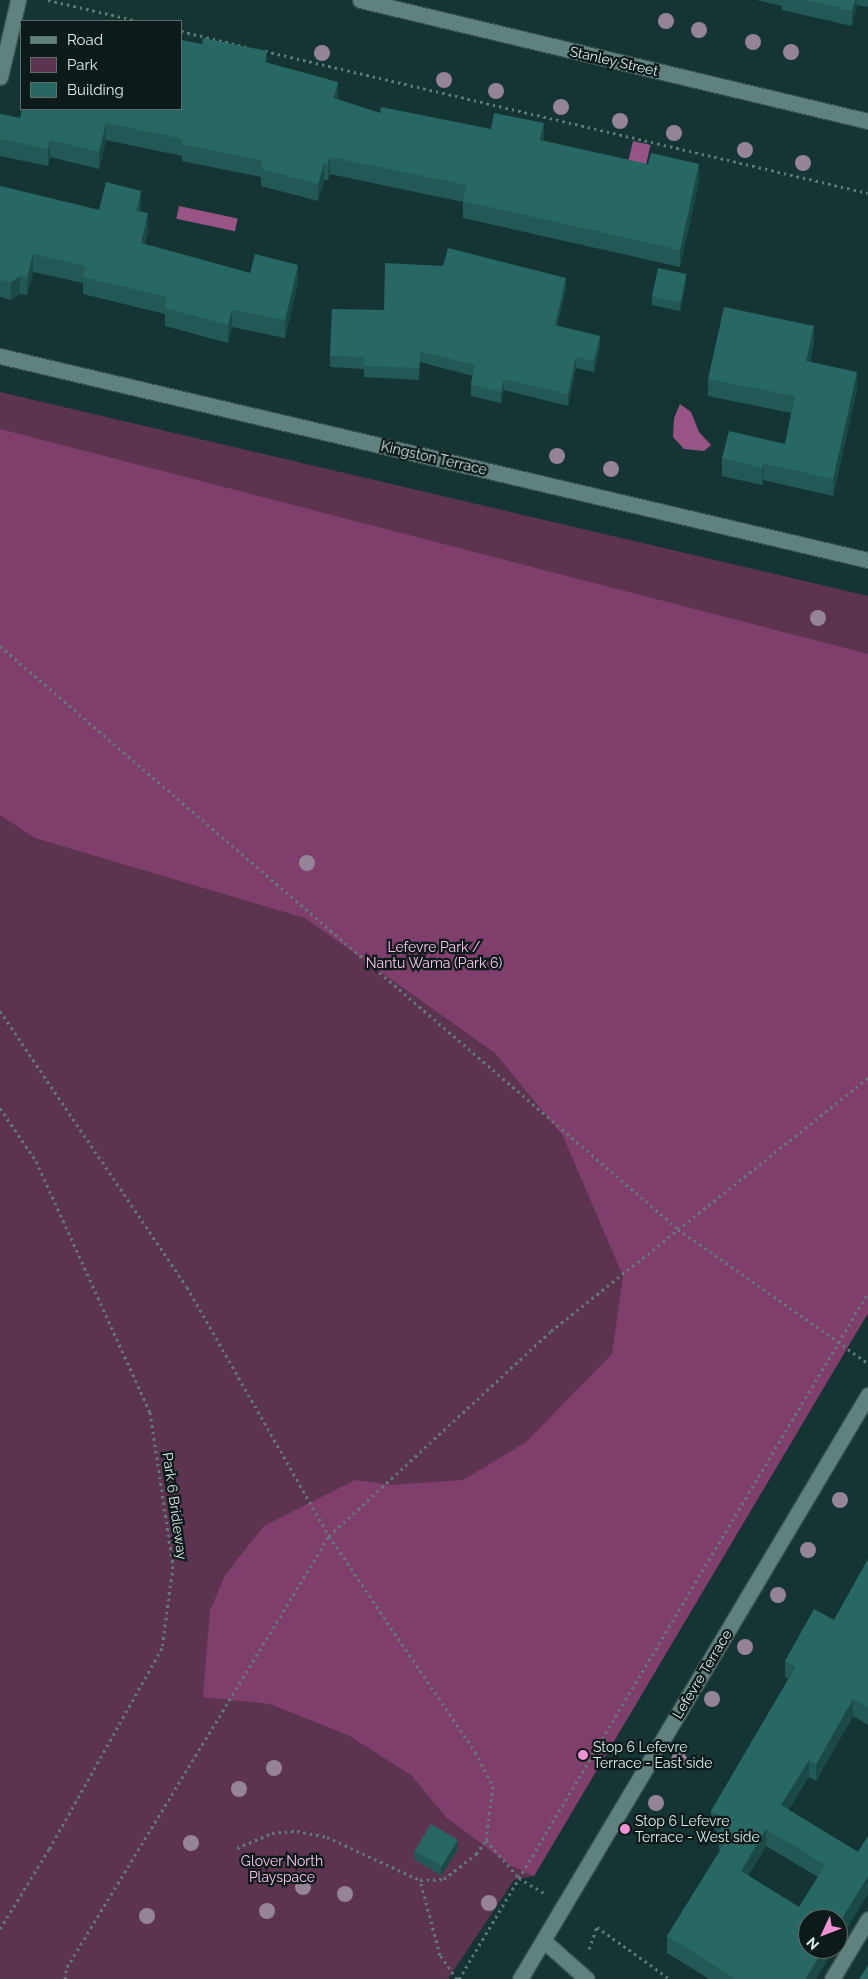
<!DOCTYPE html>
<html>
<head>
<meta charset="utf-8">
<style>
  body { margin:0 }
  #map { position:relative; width:868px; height:1979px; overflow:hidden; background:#143533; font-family:Raleway,sans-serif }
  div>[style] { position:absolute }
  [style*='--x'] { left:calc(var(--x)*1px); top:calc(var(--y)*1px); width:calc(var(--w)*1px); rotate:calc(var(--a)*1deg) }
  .green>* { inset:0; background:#5d3450 }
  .forest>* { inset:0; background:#803e6d }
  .water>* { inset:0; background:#985484; transform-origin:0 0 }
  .path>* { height:3px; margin-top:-1.5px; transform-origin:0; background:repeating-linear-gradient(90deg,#5f7a78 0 2.5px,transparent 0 6.5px) }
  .roads { filter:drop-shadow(1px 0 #395251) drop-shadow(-1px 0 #395251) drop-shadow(0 1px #395251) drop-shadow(0 -1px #395251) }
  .minor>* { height:15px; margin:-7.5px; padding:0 7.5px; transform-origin:7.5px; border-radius:7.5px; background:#60827f }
  .trees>* { width:16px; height:16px; margin:-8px; border-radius:50%; background:#958398 }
  .wall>* { inset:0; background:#225956 }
  .shaded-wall>* { inset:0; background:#1b4946 }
  .building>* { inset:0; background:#276864; transform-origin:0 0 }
  .dots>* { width:14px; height:14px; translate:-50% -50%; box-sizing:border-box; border:2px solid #0c1a19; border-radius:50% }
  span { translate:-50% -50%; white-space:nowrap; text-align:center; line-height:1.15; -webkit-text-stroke:4.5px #0c1a19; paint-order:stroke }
  .street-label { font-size:14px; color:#daecea }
  .park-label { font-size:14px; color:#fec3ea }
  .poi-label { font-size:14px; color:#daecea }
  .left { translate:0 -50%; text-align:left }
  .legend { position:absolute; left:20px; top:20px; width:162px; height:90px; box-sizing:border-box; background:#0c1a19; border:1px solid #5e6e6d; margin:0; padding:6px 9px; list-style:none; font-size:15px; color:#daecea }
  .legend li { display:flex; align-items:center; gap:10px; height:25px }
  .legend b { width:25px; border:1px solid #5e6e6d }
  .north { position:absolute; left:798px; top:1909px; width:50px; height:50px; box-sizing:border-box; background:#0c1a19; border:1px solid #5e6e6d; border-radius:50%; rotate:227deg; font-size:14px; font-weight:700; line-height:20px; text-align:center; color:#daecea }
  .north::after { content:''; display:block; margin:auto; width:18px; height:22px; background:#f391d5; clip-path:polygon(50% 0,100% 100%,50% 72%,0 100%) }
</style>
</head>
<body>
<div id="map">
  <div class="green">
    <div style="clip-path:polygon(0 392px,868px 596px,868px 1313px,534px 1876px,514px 1880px,448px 1979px,0 1979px)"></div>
  </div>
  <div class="forest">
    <div style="clip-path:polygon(0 429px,868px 654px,868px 1313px,534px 1876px,510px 1865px,446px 1817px,411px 1775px,348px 1735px,270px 1704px,203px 1697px,210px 1611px,225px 1575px,264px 1526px,355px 1480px,392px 1485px,463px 1480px,526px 1442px,612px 1354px,623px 1276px,563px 1136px,495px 1053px,305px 918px,35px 838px,0 815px)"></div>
  </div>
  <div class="water">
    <div style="left:633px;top:141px;width:18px;height:30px;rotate:13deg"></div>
    <div style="left:179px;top:206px;width:60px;height:13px;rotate:12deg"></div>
    <div style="clip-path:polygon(680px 404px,691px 412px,699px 432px,711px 445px,704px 451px,684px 449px,673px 437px,674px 418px)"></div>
  </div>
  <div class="path">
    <div style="--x:48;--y:0;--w:92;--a:13.1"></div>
    <div style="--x:181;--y:31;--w:67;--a:13.8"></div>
    <div style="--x:265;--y:51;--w:619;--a:13.25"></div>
    <div style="--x:0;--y:646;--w:894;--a:40.69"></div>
    <div style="--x:678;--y:1229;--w:232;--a:35.2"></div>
    <div style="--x:0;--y:1011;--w:333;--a:55.9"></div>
    <div style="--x:187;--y:1287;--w:287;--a:60.3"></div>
    <div style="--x:329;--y:1536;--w:261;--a:55.9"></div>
    <div style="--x:475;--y:1752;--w:38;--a:62"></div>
    <div style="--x:493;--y:1786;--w:54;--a:97.4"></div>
    <div style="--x:486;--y:1840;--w:50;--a:49"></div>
    <div style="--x:519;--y:1878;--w:29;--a:31"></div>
    <div style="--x:0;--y:1108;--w:64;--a:55.8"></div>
    <div style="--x:36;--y:1161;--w:276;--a:65.6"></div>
    <div style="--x:150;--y:1412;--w:156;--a:81.5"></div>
    <div style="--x:173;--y:1566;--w:83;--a:97.6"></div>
    <div style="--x:162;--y:1648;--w:231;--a:119.3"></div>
    <div style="--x:49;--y:1849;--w:94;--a:121.5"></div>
    <div style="--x:237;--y:1848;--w:38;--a:-23"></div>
    <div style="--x:272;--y:1833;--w:25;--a:-5"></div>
    <div style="--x:297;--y:1831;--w:31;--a:11"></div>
    <div style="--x:327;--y:1837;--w:102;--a:24.8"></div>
    <div style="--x:589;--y:1949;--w:23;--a:-70"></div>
    <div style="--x:597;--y:1927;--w:90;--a:35.5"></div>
    <div style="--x:65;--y:1979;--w:12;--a:-81"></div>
    <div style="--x:67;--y:1967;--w:504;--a:-58.71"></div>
    <div style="--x:329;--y:1536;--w:302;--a:-42.7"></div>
    <div style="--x:551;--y:1331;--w:406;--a:-38.6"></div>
    <div style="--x:457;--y:1979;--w:29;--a:-125"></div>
    <div style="--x:440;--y:1955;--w:78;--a:-104.9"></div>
    <div style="--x:420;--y:1880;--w:24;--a:-2"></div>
    <div style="--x:444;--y:1879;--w:41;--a:-38"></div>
    <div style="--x:476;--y:1854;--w:17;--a:-54"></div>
    <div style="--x:459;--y:1979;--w:799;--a:-59.2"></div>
  </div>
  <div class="roads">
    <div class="minor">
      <div style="--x:360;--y:0;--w:522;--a:13.4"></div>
      <div style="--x:0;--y:77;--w:79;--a:-76.8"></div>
      <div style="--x:0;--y:356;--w:892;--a:13.23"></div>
      <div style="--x:544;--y:1941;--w:57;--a:41.5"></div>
      <div style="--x:520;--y:1979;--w:680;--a:-59.21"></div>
      <div style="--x:832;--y:1979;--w:70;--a:-59"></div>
    </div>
  </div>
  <div class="trees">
    <div style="left:666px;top:21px"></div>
    <div style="left:699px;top:30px"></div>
    <div style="left:753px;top:42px"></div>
    <div style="left:791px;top:52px"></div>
    <div style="left:322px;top:53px"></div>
    <div style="left:444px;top:80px"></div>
    <div style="left:496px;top:91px"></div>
    <div style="left:561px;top:107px"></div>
    <div style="left:620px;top:121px"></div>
    <div style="left:674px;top:133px"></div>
    <div style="left:745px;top:150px"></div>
    <div style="left:803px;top:163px"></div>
    <div style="left:557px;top:456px"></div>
    <div style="left:611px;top:469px"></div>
    <div style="left:818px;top:618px"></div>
    <div style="left:307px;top:863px"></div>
    <div style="left:840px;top:1500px"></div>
    <div style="left:808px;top:1550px"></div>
    <div style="left:778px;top:1595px"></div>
    <div style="left:745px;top:1647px"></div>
    <div style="left:712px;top:1699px"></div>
    <div style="left:679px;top:1760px"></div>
    <div style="left:274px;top:1768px"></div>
    <div style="left:239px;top:1789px"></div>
    <div style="left:656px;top:1803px"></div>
    <div style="left:191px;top:1843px"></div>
    <div style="left:303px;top:1887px"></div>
    <div style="left:345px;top:1894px"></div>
    <div style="left:489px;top:1903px"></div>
    <div style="left:267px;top:1911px"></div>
    <div style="left:147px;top:1916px"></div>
  </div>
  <div class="wall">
    <div style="clip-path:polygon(756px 0,868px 0,868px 7px,857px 5px,852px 26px,782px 10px,782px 6px)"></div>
    <div style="clip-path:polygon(267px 63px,338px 100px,380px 113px,544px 141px,699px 181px,680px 267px,463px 218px,463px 202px,330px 174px,328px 180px,324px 180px,318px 201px,261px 186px,261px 177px,182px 161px,182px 156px,106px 140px,99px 169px,50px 157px,48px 166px,0 156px,0 114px,20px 118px)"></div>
    <div style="clip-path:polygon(0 186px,99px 210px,141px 209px,141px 212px,148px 231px,145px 244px,250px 273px,298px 282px,285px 338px,232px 327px,228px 343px,165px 326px,165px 314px,83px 294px,83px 283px,33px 272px,27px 295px,20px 294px,11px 300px,0 297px)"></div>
    <div style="clip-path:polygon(443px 266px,566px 289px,557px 326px,600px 347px,594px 372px,576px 368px,568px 406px,504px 390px,501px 403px,471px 396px,471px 384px,473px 376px,420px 362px,419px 380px,364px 377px,364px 369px,330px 367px,330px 356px,384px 310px)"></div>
    <div style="clip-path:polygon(686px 283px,680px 311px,652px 305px,652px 296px)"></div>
    <div style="clip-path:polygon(814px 343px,810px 362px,857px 389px,833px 496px,763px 480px,762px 485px,722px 476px,722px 458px,785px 444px,791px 413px,708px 396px,708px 379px)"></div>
    <div style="clip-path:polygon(evenodd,868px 1559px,868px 1725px,853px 1716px,816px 1781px,809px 1777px,788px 1810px,858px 1852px,868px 1836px,868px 1893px,816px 1979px,709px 1979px,667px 1953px,667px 1936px,720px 1850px,719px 1849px,719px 1833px,711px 1827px,711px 1811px,788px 1679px,785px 1677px,785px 1661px,834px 1620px,868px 1559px,766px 1846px,818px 1877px,799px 1907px,748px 1876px,766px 1846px)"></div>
    <div style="clip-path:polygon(458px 1849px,441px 1876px,414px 1859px,414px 1850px)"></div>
  </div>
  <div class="shaded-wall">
    <div style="clip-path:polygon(855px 0,857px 0,857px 5px,852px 26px,852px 11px)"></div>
    <div style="clip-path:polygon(267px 51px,267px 68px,265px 62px)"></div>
    <div style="clip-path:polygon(338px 82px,338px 99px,334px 115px,334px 98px)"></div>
    <div style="clip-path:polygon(106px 123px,106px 140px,99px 169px,99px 152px)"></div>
    <div style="clip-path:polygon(544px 123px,544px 141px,540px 158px,540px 140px)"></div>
    <div style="clip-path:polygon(50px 140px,50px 157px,48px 166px,48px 149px)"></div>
    <div style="clip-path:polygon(330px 157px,330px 174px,328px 180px,328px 163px)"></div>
    <div style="clip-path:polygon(324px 163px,324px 180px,318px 201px,318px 184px)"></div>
    <div style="clip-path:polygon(699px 164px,699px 181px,680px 267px,680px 250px)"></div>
    <div style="clip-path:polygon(141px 191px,141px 209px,137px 228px,137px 211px)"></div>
    <div style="clip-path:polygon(148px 213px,148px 231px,141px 260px,141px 243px)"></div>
    <div style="clip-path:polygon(33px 254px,33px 272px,27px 295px,27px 278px)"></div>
    <div style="clip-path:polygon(298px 265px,298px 282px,285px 338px,285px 320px)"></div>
    <div style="clip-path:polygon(686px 274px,686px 283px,680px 311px,680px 302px)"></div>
    <div style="clip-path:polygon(20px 276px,20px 294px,11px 300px,11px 282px)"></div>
    <div style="clip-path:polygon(566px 278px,566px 289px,555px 337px,555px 325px)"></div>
    <div style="clip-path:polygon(232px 310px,232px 327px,228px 343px,228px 325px)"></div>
    <div style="clip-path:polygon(814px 326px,814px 343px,806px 378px,806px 361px)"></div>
    <div style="clip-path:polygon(600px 336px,600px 347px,594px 372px,594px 361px)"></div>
    <div style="clip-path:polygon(576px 357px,576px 368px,568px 406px,568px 394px)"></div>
    <div style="clip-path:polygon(857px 372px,857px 389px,833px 496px,833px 479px)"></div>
    <div style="clip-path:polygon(504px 379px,504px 390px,501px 403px,501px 392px)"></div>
    <div style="clip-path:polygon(763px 463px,763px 480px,762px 485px,762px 468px)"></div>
    <div style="clip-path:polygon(853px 1699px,853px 1716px,816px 1781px,816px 1764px)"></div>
    <div style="clip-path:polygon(809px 1760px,809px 1777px,781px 1822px,781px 1805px)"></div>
    <div style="clip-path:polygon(766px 1829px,766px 1846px,741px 1888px,741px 1871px)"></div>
    <div style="clip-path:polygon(458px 1840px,458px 1849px,441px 1876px,441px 1867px)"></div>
    <div style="clip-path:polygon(868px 1876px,868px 1892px,838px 1942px,838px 1925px)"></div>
    <div style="clip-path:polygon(824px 1949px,834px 1949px,816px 1979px,805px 1979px)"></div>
  </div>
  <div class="building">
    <div style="clip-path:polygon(808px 0,855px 0,852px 11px)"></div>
    <div style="clip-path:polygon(203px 38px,267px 51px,265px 62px,338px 82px,334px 98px,380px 113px,381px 107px,491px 129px,494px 113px,544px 123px,540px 140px,648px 164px,651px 153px,699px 164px,680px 250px,463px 201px,467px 185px,330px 157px,328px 163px,324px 163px,318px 184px,261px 169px,263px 161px,182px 144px,183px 139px,106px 123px,99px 152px,50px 140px,48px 149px,0 139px,0 114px,20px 118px,22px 109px,181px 109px,181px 40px,202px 44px)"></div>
    <div style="clip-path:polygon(106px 182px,141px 191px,137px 211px,148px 213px,141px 243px,250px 273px,255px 254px,298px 265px,285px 320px,232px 310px,228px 325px,165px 308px,167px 297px,83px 277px,85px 266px,33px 254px,27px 278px,20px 276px,11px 282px,0 280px,0 186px,99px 210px)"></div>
    <div style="clip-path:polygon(448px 248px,566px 278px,555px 325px,600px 336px,594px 361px,576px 357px,568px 394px,504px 379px,501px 392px,471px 384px,475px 365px,420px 351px,419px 368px,364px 366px,365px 357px,330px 356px,332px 309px,384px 310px,385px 263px,443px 266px)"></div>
    <div style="left:658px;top:268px;width:29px;height:29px;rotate:12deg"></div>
    <div style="clip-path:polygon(724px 307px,814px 326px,806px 361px,857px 372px,833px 479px,763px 463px,762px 468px,722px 458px,729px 431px,785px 444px,795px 396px,708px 379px)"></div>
    <div style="clip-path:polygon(evenodd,868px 1559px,868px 1708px,853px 1699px,816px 1764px,809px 1760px,781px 1805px,858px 1852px,868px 1836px,868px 1876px,838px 1925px,838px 1919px,808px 1919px,808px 1949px,824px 1949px,805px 1979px,736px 1979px,667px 1936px,728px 1838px,719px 1833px,726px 1821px,711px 1811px,796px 1667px,785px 1661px,814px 1609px,834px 1620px,868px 1559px,766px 1829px,825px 1865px,799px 1907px,741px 1871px,766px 1829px)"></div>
    <div style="left:431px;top:1824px;width:31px;height:31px;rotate:31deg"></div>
    <div style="clip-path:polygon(868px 1965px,868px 1979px,859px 1979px)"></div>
  </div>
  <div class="dots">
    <div style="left:583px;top:1755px;background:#f391d5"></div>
    <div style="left:625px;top:1829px;background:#f391d5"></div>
  </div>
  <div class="street-label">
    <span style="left:614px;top:61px;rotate:13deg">Stanley Street</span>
    <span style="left:434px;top:458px;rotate:13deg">Kingston Terrace</span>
    <span style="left:175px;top:1506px;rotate:82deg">Park 6 Bridleway</span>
    <span style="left:702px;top:1674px;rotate:-59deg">Lefevre Terrace</span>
  </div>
  <div class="park-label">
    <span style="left:434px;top:955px">Lefevre Park /<br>Nantu Wama (Park 6)</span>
    <span style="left:282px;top:1869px">Glover North<br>Playspace</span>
  </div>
  <div class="poi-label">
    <span class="left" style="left:593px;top:1755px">Stop 6 Lefevre<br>Terrace - East side</span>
    <span class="left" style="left:635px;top:1829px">Stop 6 Lefevre<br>Terrace - West side</span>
  </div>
  <ul class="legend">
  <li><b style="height:6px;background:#60827f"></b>Road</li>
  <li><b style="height:14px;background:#5d3450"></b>Park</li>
  <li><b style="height:14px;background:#276864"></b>Building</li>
  </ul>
  <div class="north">N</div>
</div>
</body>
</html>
